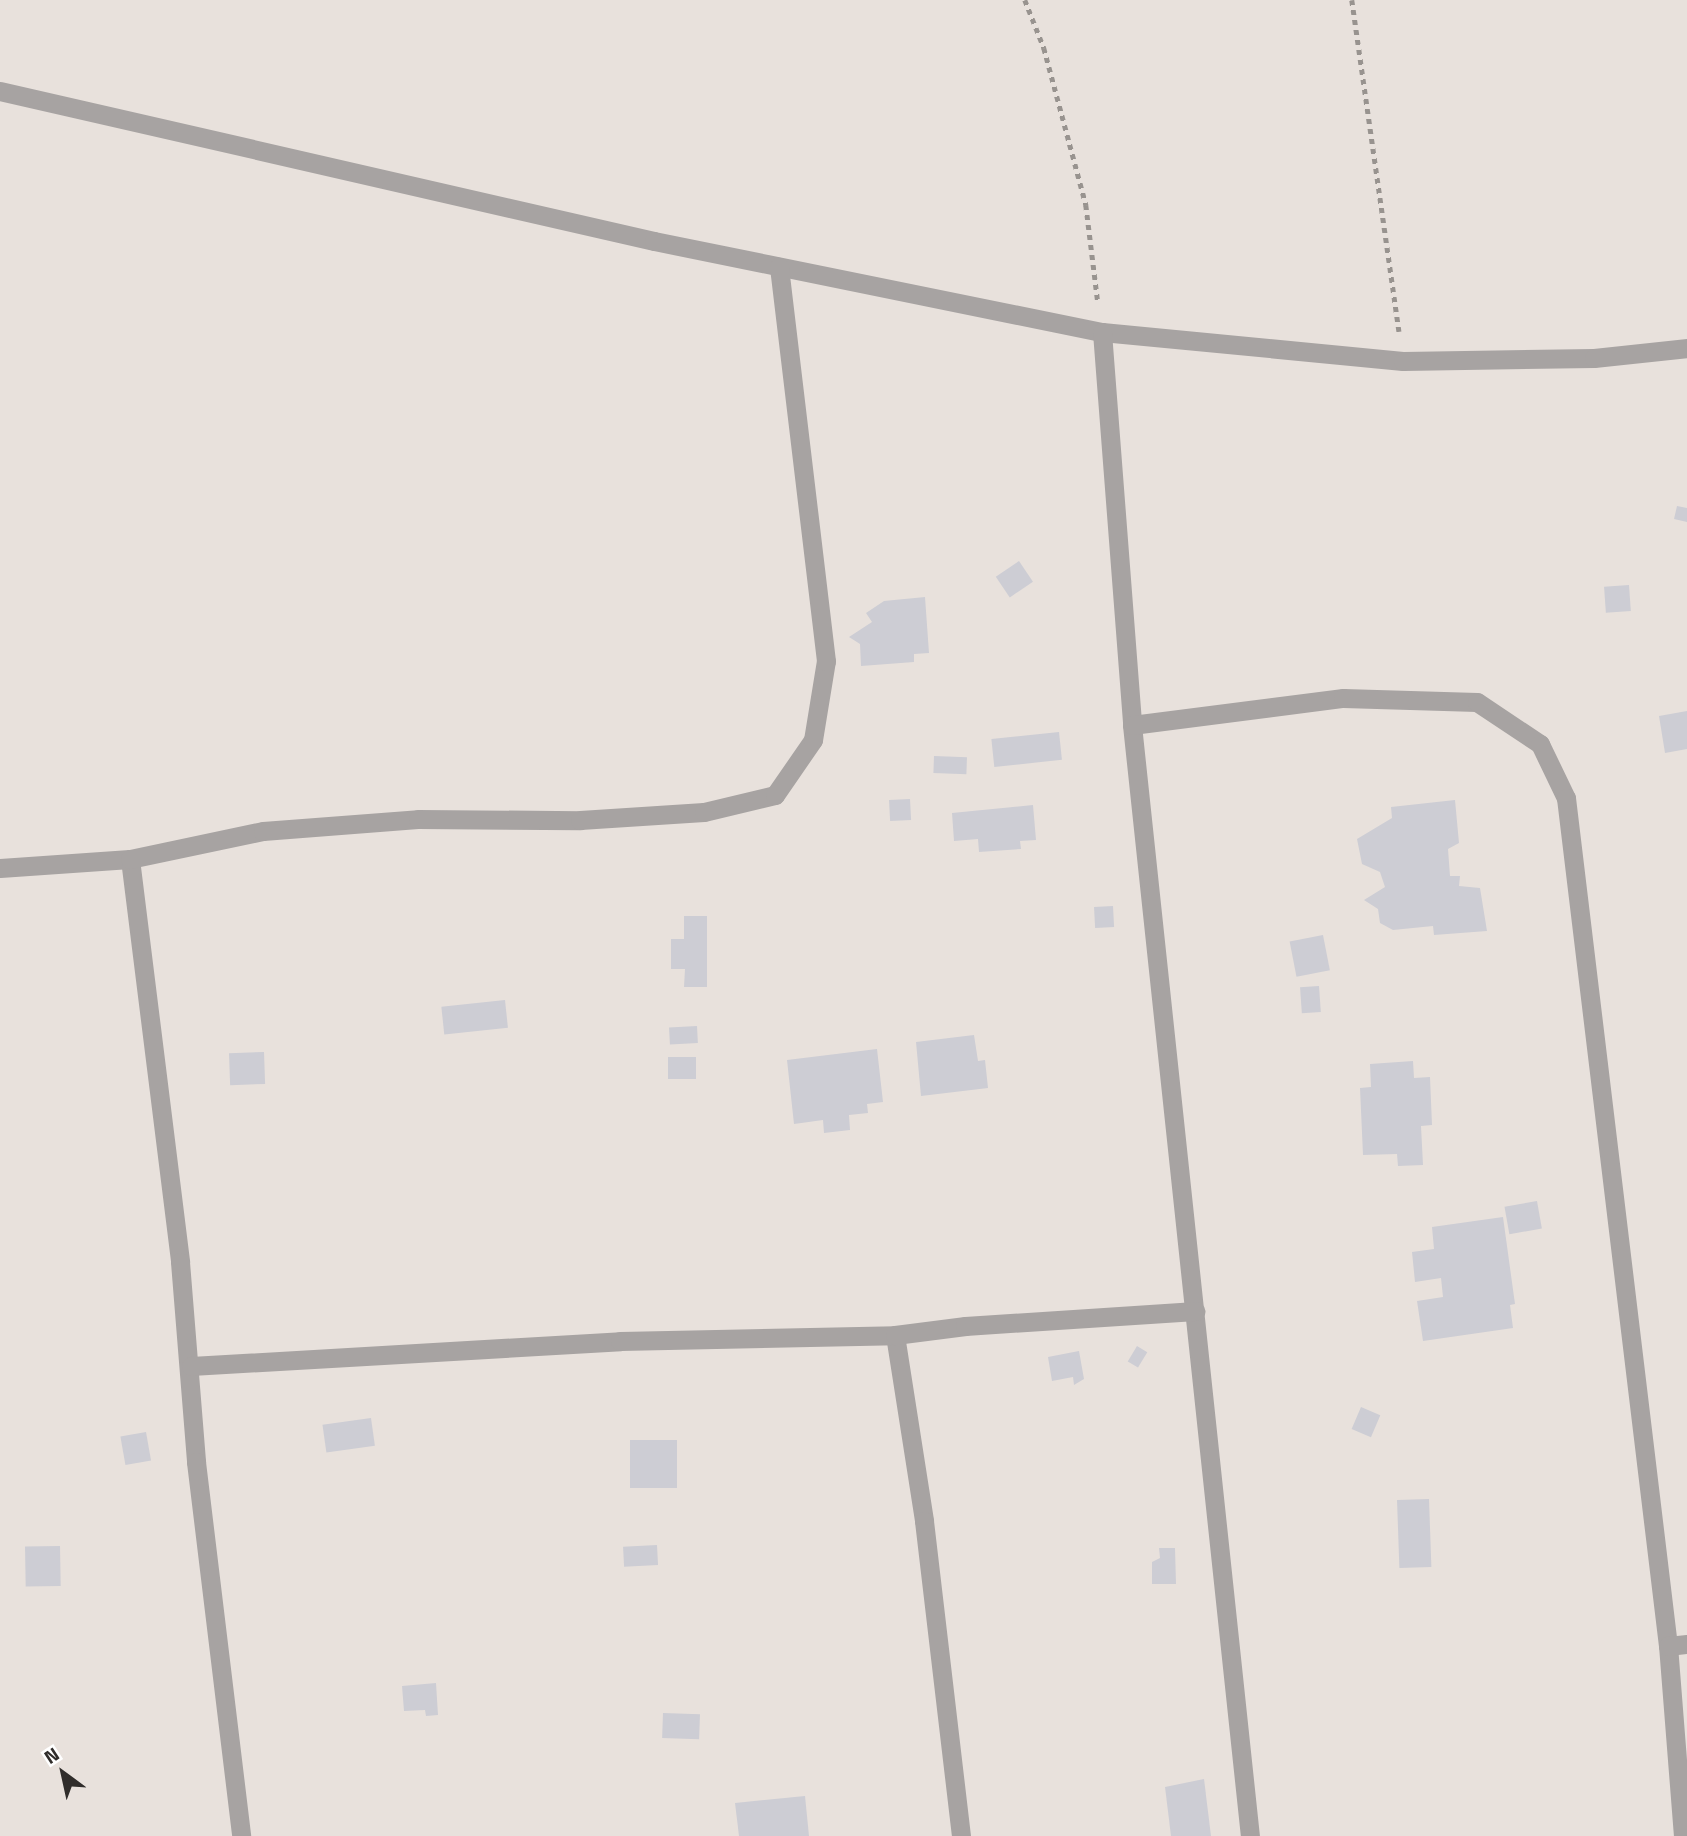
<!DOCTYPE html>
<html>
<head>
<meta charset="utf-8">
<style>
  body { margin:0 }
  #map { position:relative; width:1687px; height:1836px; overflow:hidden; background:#e8e1dc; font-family:"Titillium Web",sans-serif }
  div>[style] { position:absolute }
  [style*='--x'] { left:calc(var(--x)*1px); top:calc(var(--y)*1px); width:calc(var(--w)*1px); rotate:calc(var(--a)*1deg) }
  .building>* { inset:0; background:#cdcdd4; transform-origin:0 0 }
  .path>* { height:4.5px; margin-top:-2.25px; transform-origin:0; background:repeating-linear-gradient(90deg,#98938f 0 5px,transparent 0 10px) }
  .minor>* { height:19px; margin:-9.5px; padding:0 9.5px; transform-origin:9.5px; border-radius:9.5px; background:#a7a3a2 }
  span { translate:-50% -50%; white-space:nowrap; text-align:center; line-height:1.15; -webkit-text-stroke:7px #fff; paint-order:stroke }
  .north { position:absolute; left:28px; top:1738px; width:70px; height:70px; -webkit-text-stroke:5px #fff; paint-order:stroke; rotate:327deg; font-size:19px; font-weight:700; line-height:28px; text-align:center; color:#302d2b }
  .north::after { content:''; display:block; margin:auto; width:24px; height:32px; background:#302d2b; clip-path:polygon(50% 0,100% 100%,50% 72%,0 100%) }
</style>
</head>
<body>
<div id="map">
  <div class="building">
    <div style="clip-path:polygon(1677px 506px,1687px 508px,1687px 522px,1674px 519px)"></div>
    <div style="left:1019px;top:561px;width:25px;height:28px;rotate:56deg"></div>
    <div style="left:1629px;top:585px;width:26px;height:25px;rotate:86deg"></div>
    <div style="clip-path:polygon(925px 597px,929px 653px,914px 654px,914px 662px,861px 666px,860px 644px,849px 637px,872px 622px,866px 613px,884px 601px)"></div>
    <div style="clip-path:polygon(1687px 711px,1687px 749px,1665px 753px,1659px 716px)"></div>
    <div style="left:1059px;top:732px;width:28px;height:68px;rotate:84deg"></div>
    <div style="left:934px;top:756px;width:33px;height:17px;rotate:2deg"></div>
    <div style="left:910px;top:799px;width:21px;height:21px;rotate:87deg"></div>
    <div style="clip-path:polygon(1455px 800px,1459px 843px,1448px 849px,1450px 876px,1460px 876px,1459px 886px,1480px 888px,1487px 931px,1434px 935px,1433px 926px,1393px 930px,1380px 923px,1378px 909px,1364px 900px,1385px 887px,1380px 872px,1362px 864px,1357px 839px,1392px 818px,1391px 807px)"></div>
    <div style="clip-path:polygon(1033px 805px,1036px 840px,1020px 841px,1021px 849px,979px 852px,978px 839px,954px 841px,952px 813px)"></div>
    <div style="left:1113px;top:906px;width:21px;height:19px;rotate:87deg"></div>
    <div style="clip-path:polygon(684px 916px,707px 916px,707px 987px,684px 987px,685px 969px,671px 969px,671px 939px,684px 939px)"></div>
    <div style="left:1323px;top:935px;width:36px;height:34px;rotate:79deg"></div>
    <div style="left:1319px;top:986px;width:26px;height:19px;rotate:86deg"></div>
    <div style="left:505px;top:1000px;width:28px;height:64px;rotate:84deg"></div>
    <div style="left:697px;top:1026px;width:17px;height:28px;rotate:87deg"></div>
    <div style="clip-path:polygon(974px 1035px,978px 1061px,985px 1060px,988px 1088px,921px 1096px,916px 1042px)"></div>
    <div style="clip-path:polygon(877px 1049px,883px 1102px,867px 1104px,868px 1113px,849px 1115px,850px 1130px,824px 1133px,823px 1120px,794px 1124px,787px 1060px)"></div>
    <div style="left:264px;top:1052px;width:32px;height:35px;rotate:88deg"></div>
    <div style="left:696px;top:1057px;width:22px;height:28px;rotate:90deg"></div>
    <div style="clip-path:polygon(1413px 1061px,1414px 1078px,1430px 1077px,1432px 1125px,1421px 1126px,1423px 1165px,1398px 1166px,1397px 1154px,1363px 1155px,1360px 1088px,1371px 1087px,1370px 1064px)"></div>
    <div style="left:1537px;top:1201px;width:28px;height:33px;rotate:80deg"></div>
    <div style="clip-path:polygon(1503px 1217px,1515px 1304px,1510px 1305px,1513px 1328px,1423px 1341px,1417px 1301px,1443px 1297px,1441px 1278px,1415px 1282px,1412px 1252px,1434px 1249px,1432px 1227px)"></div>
    <div style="left:1137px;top:1346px;width:12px;height:18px;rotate:31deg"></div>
    <div style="clip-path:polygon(1079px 1351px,1084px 1379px,1074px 1385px,1073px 1377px,1052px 1381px,1048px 1357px)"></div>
    <div style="left:1361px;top:1407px;width:21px;height:24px;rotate:23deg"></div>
    <div style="left:371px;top:1418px;width:28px;height:49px;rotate:82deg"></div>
    <div style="left:146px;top:1432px;width:29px;height:26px;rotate:80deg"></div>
    <div style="left:630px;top:1440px;width:47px;height:48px"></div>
    <div style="left:1429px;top:1499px;width:68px;height:32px;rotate:88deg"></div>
    <div style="left:657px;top:1545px;width:20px;height:34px;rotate:87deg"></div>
    <div style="left:60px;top:1546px;width:40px;height:35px;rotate:89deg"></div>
    <div style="clip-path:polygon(1159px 1548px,1175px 1548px,1176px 1584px,1152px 1584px,1152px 1562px,1160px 1558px)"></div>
    <div style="clip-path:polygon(436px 1683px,438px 1715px,426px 1716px,425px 1710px,404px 1711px,402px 1686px)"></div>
    <div style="left:663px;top:1713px;width:37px;height:25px;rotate:2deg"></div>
    <div style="clip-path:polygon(1204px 1779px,1211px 1836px,1171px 1836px,1165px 1787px)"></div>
    <div style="clip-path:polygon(805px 1796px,809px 1836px,739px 1836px,735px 1803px)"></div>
  </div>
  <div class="path">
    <div style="--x:1025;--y:0;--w:52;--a:68.4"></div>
    <div style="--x:1044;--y:48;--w:163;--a:75"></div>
    <div style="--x:1086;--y:205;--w:99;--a:83"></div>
    <div style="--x:1352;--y:0;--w:335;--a:81.9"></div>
  </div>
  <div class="minor">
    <div style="--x:0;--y:91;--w:671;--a:12.92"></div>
    <div style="--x:654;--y:241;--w:457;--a:11.5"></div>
    <div style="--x:1102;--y:332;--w:302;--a:5.5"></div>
    <div style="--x:1403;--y:361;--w:191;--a:-0.9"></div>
    <div style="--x:1594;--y:358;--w:94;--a:-6.1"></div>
    <div style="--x:1102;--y:332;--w:394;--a:85.6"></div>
    <div style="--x:1132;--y:725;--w:1117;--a:83.94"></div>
    <div style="--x:1132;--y:725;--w:213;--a:-7.3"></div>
    <div style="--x:1343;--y:698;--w:134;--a:1.7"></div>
    <div style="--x:1477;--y:702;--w:76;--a:33.7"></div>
    <div style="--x:1540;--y:744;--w:60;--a:64.3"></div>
    <div style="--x:1566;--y:798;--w:854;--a:83.14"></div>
    <div style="--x:130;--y:859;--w:406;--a:82.9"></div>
    <div style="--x:180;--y:1262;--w:201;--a:85.4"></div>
    <div style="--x:196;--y:1462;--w:377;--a:83.1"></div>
    <div style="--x:0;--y:868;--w:130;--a:-4"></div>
    <div style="--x:130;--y:859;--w:136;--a:-11.9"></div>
    <div style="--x:263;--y:831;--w:155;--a:-4.4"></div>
    <div style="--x:418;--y:819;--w:162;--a:0.4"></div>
    <div style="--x:580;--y:820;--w:124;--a:-3.7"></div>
    <div style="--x:704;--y:812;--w:73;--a:-13.5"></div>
    <div style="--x:775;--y:795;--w:67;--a:-55.4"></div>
    <div style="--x:813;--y:740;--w:80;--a:-80.7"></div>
    <div style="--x:826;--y:661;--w:397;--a:-96.8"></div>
    <div style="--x:895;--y:1335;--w:188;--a:81.1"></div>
    <div style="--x:924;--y:1521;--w:317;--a:83.3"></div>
    <div style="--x:191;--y:1366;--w:430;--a:-3.3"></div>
    <div style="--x:620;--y:1341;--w:275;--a:-1.2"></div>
    <div style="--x:895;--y:1335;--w:71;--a:-7.3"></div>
    <div style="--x:965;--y:1326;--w:231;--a:-3.7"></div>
    <div style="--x:1683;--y:1836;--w:191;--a:-94.5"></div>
    <div style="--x:1668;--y:1646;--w:19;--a:-6"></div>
  </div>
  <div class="north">N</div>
</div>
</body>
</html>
